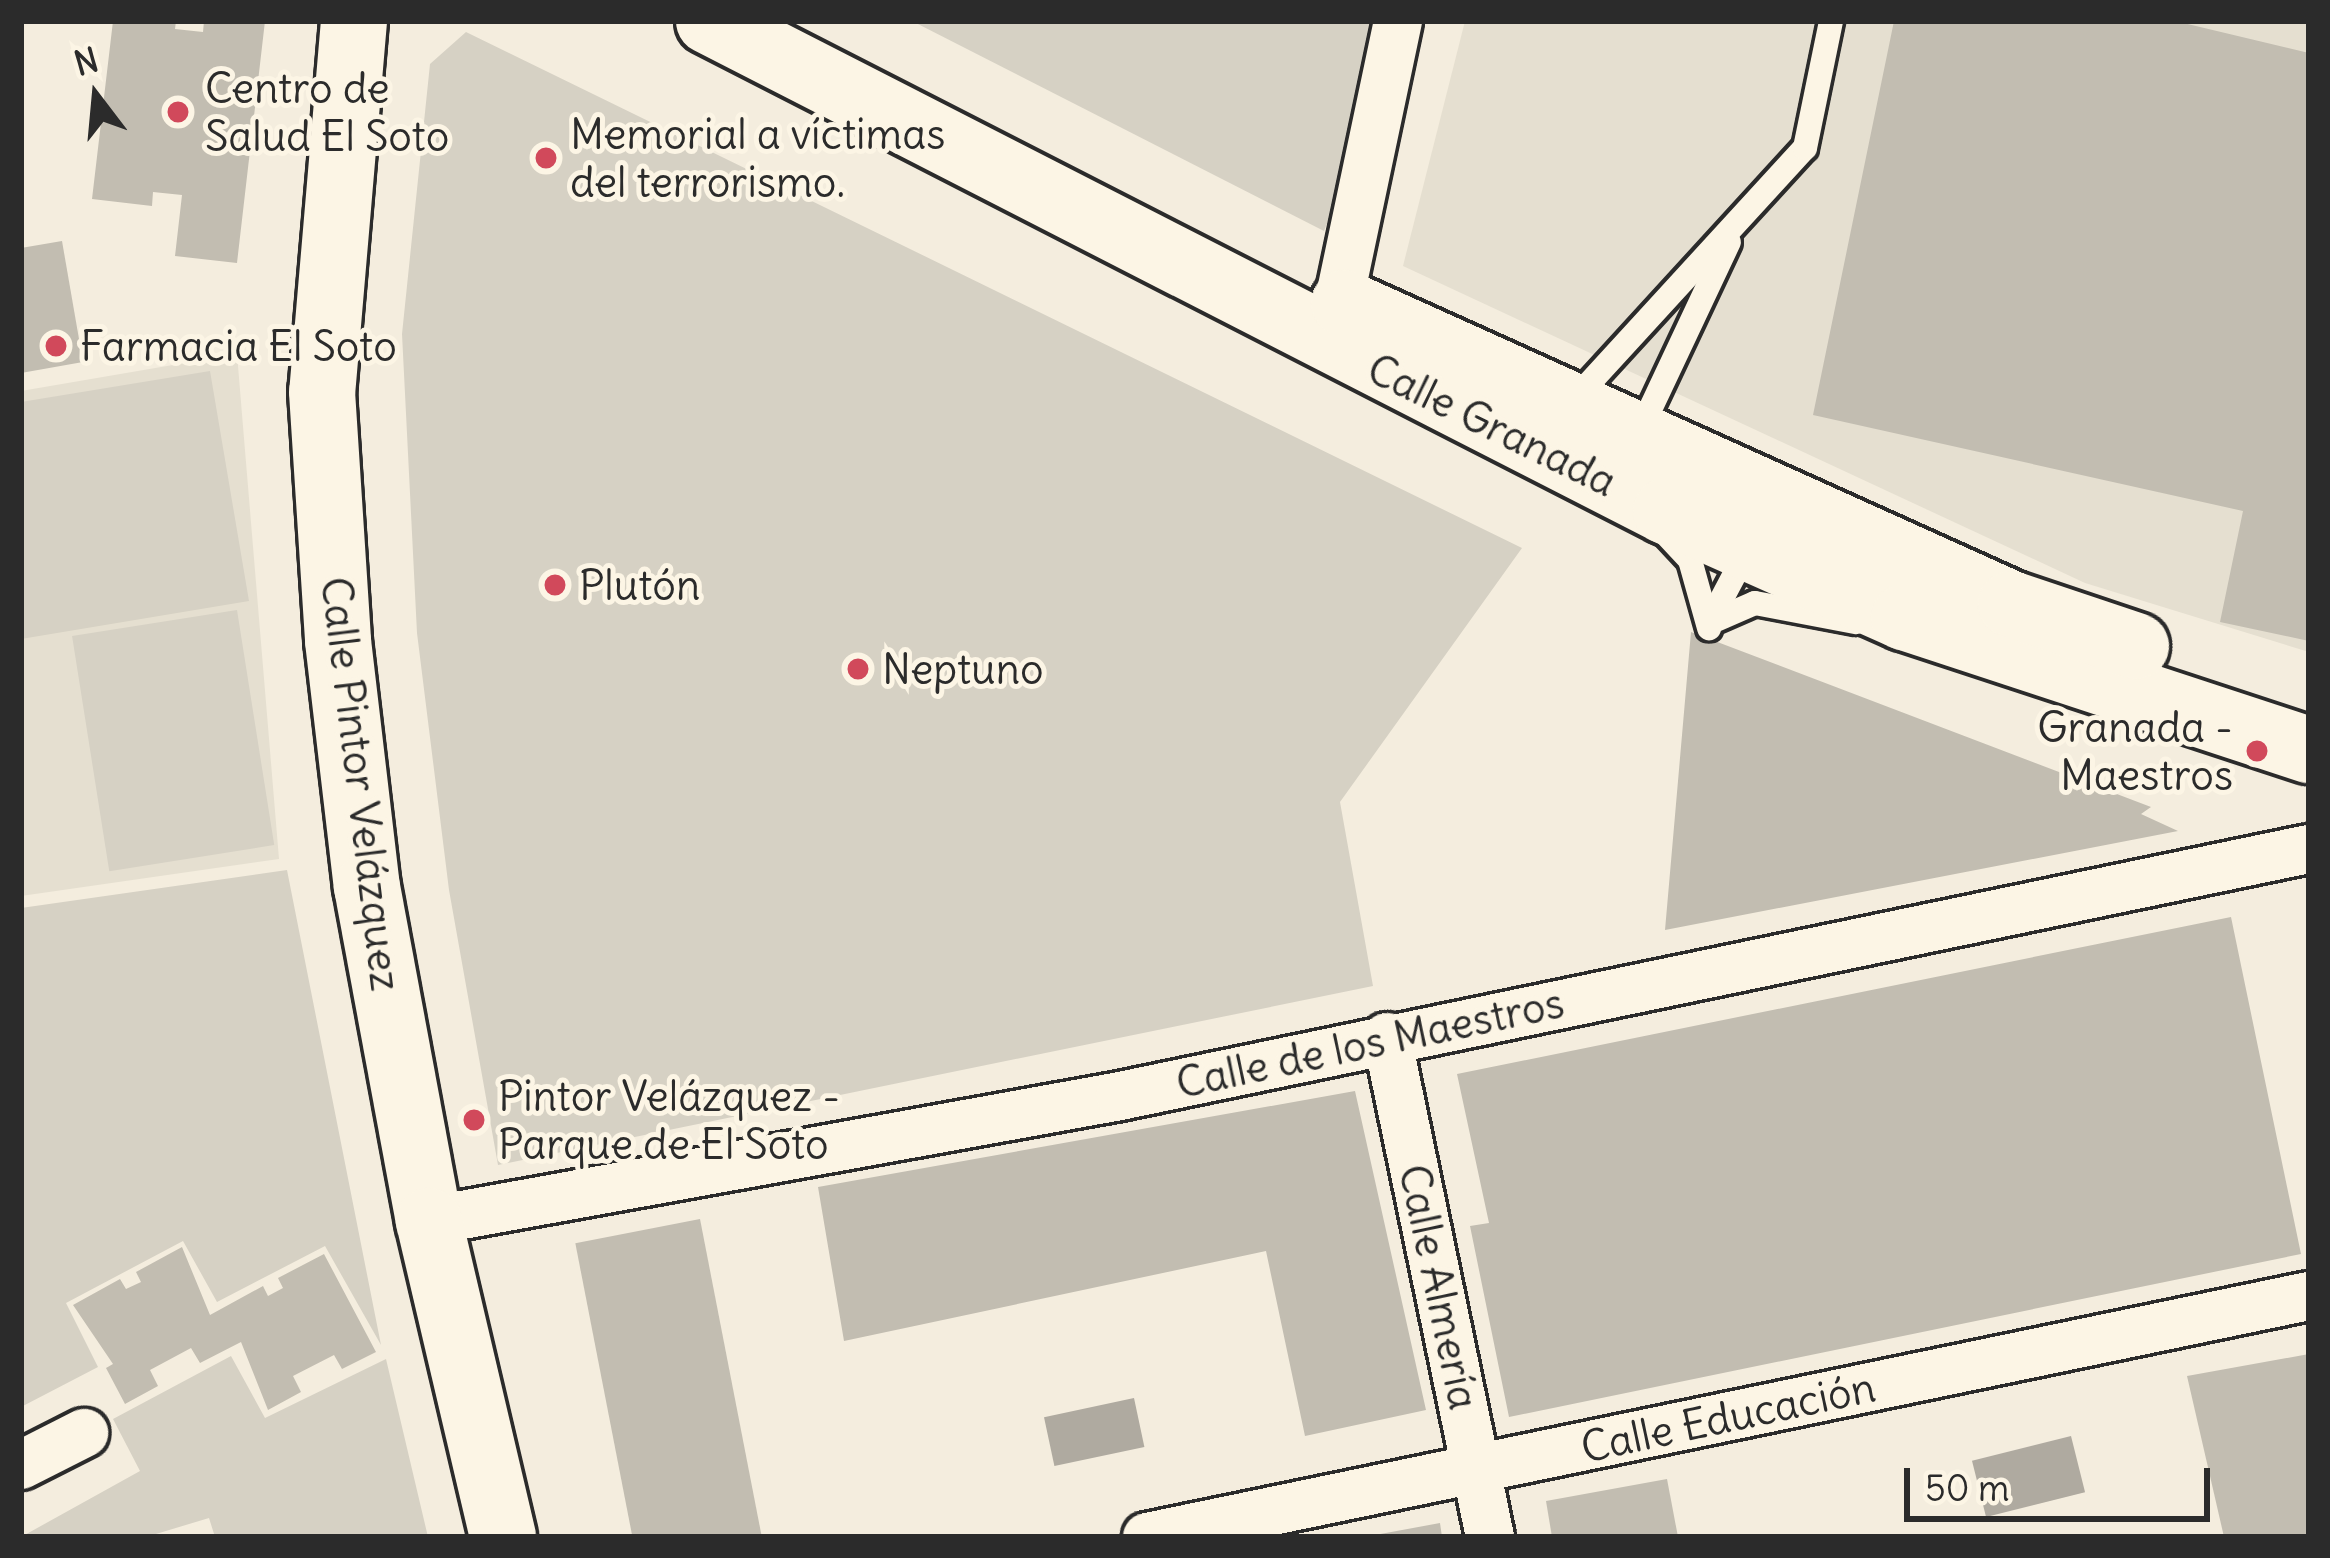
<!DOCTYPE html>
<html>
<head>
<meta charset="utf-8">
<style>
  body { margin:0 }
  #map { position:relative; width:2330px; height:1558px; overflow:hidden; background:#f4edde; font-family:Delius,sans-serif }
  div>[style] { position:absolute }
  [style*='--x'] { left:calc(var(--x)*1px); top:calc(var(--y)*1px); width:calc(var(--w)*1px); rotate:calc(var(--a)*1deg) }
  .built>* { inset:0; background:#e5dfd0 }
  .green>* { inset:0; background:#d6d1c4; transform-origin:0 0 }
  .water>* { inset:0; background:#afaaa0; transform-origin:0 0 }
  .building>* { inset:0; background:#c2bdb1; transform-origin:0 0 }
  .roads { filter:drop-shadow(3px 0 #2b2b2b) drop-shadow(-3px 0 #2b2b2b) drop-shadow(0 3px #2b2b2b) drop-shadow(0 -3px #2b2b2b) }
  .lane>* { height:24px; margin:-12px; padding:0 12px; transform-origin:12px; border-radius:12px; background:#fcf5e5 }
  .street>* { height:48px; margin:-24px; padding:0 24px; transform-origin:24px; border-radius:24px; background:#fcf5e5 }
  .secondary>* { height:66px; margin:-33px; padding:0 33px; transform-origin:33px; border-radius:33px; background:#fcf5e5 }
  .dots>* { width:33px; height:33px; translate:-50% -50%; box-sizing:border-box; border:6px solid #fcf5e5; border-radius:50% }
  span { translate:-50% -50%; white-space:nowrap; text-align:center; line-height:1.15; -webkit-text-stroke:10px #fcf5e5; paint-order:stroke }
  .poi-label { font-size:42px; color:#2b2b2b }
  .left { translate:0 -50%; text-align:left }
  .right { translate:-100% -50%; text-align:right }
  .street-label { font-size:42px; color:#2b2b2b }
  .frame { position:absolute; inset:0; border:24px solid #2b2b2b; pointer-events:none }
  .north { position:absolute; left:36px; top:36px; width:120px; height:120px; -webkit-text-stroke:9px #fcf5e5; paint-order:stroke; rotate:344deg; font-size:33px; font-weight:700; line-height:48px; text-align:center; color:#2b2b2b }
  .north::after { content:''; display:block; margin:auto; width:42px; height:54px; background:#2b2b2b; clip-path:polygon(50% 0,100% 100%,50% 72%,0 100%) }
  .scale { position:absolute; left:1904px; top:1468px; width:306px; height:54px; box-sizing:border-box; border:6px solid #2b2b2b; border-top:0; padding-left:15px; font-size:36px; line-height:42px; white-space:nowrap; color:#2b2b2b; -webkit-text-stroke:9px #fcf5e5; paint-order:stroke }
</style>
</head>
<body>
<div id="map">
  <div class="built">
    <div style="clip-path:polygon(1465px 21px,2309px 21px,2309px 652px,2085px 583px,1403px 266px)"></div>
    <div style="clip-path:polygon(237px 354px,279px 859px,21px 896px,21px 391px)"></div>
  </div>
  <div class="green">
    <div style="clip-path:polygon(912px 21px,1410px 21px,1324px 231px)"></div>
    <div style="clip-path:polygon(466px 32px,1522px 548px,1340px 802px,1373px 986px,498px 1165px,449px 890px,417px 633px,402px 334px,430px 64px)"></div>
    <div style="clip-path:polygon(210px 371px,249px 601px,21px 639px,21px 402px)"></div>
    <div style="left:237px;top:610px;width:238px;height:167px;rotate:81deg"></div>
    <div style="clip-path:polygon(287px 870px,381px 1345px,325px 1246px,217px 1302px,183px 1241px,66px 1303px,98px 1367px,21px 1407px,21px 908px)"></div>
    <div style="clip-path:polygon(231px 1356px,265px 1418px,386px 1359px,428px 1537px,215px 1537px,209px 1518px,146px 1537px,21px 1537px,140px 1471px,113px 1419px)"></div>
  </div>
  <div class="water">
    <div style="left:1134px;top:1398px;width:50px;height:92px;rotate:78deg"></div>
    <div style="left:2071px;top:1436px;width:58px;height:102px;rotate:76deg"></div>
  </div>
  <div class="building">
    <div style="clip-path:polygon(113px 21px,176px 21px,175px 29px,203px 32px,204px 21px,265px 21px,237px 263px,175px 256px,182px 195px,153px 192px,152px 206px,92px 199px)"></div>
    <div style="clip-path:polygon(1894px 21px,2175px 21px,2309px 53px,2309px 641px,2220px 622px,2243px 511px,1813px 415px)"></div>
    <div style="clip-path:polygon(62px 241px,83px 362px,21px 373px,21px 248px)"></div>
    <div style="clip-path:polygon(1691px 632px,2151px 807px,2141px 814px,2178px 831px,1665px 930px)"></div>
    <div style="clip-path:polygon(2231px 917px,2301px 1254px,1509px 1417px,1470px 1226px,1489px 1223px,1457px 1074px)"></div>
    <div style="clip-path:polygon(1355px 1091px,1426px 1410px,1305px 1436px,1266px 1251px,844px 1341px,818px 1187px)"></div>
    <div style="left:700px;top:1219px;width:324px;height:127px;rotate:79deg"></div>
    <div style="clip-path:polygon(182px 1247px,210px 1315px,263px 1286px,268px 1296px,283px 1288px,278px 1278px,324px 1254px,376px 1352px,342px 1369px,334px 1355px,293px 1376px,301px 1392px,268px 1410px,241px 1342px,200px 1363px,191px 1348px,150px 1370px,158px 1386px,125px 1404px,106px 1368px,113px 1364px,73px 1305px,120px 1279px,126px 1289px,141px 1282px,136px 1272px)"></div>
    <div style="clip-path:polygon(2309px 1354px,2309px 1537px,2224px 1537px,2187px 1376px)"></div>
    <div style="clip-path:polygon(1667px 1479px,1678px 1537px,1552px 1537px,1546px 1501px)"></div>
    <div style="clip-path:polygon(1440px 1523px,1442px 1537px,1376px 1537px,1375px 1535px)"></div>
  </div>
  <div class="roads">
    <div class="lane">
      <div style="--x:1571;--y:403;--w:346;--a:-47.5"></div>
      <div style="--x:1805;--y:148;--w:130;--a:-78.4"></div>
      <div style="--x:1639;--y:433;--w:211;--a:-64.8"></div>
      <div style="--x:1664;--y:532;--w:38;--a:47"></div>
      <div style="--x:1690;--y:560;--w:71;--a:74.4"></div>
      <div style="--x:1709;--y:623;--w:81;--a:-62.2"></div>
      <div style="--x:1709;--y:623;--w:50;--a:-23.5"></div>
      <div style="--x:1755;--y:603;--w:103;--a:10.7"></div>
    </div>
    <div class="street">
      <div style="--x:1339;--y:301;--w:286;--a:-78.1"></div>
      <div style="--x:1387;--y:1037;--w:510;--a:78.36"></div>
      <div style="--x:429;--y:1221;--w:702;--a:-10.25"></div>
      <div style="--x:1120;--y:1096;--w:1214;--a:-11.74"></div>
      <div style="--x:21;--y:1465;--w:71;--a:-26.9"></div>
      <div style="--x:1147;--y:1537;--w:1187;--a:-11.72"></div>
    </div>
    <div class="secondary">
      <div style="--x:354;--y:21;--w:372;--a:94.9"></div>
      <div style="--x:322;--y:392;--w:250;--a:86.3"></div>
      <div style="--x:338;--y:641;--w:248;--a:83.3"></div>
      <div style="--x:367;--y:887;--w:340;--a:79.5"></div>
      <div style="--x:429;--y:1221;--w:325;--a:76.8"></div>
      <div style="--x:709;--y:21;--w:1075;--a:27.11"></div>
      <div style="--x:1666;--y:511;--w:261;--a:24"></div>
      <div style="--x:1904;--y:617;--w:426;--a:18.2"></div>
      <div style="--x:1344;--y:303;--w:732;--a:24.29"></div>
      <div style="--x:2011;--y:604;--w:132;--a:18.6"></div>
    </div>
  </div>
  <div class="dots">
    <div style="left:178px;top:112px;background:#d1495b"></div>
    <div style="left:546px;top:158px;background:#d1495b"></div>
    <div style="left:56px;top:346px;background:#d1495b"></div>
    <div style="left:555px;top:585px;background:#d1495b"></div>
    <div style="left:858px;top:669px;background:#d1495b"></div>
    <div style="left:2257px;top:751px;background:#d1495b"></div>
    <div style="left:474px;top:1120px;background:#d1495b"></div>
  </div>
  <div class="poi-label">
    <span class="left" style="left:205px;top:112px">Centro de<br>Salud El Soto</span>
    <span class="left" style="left:570px;top:158px">Memorial a víctimas<br>del terrorismo.</span>
    <span class="left" style="left:80px;top:346px">Farmacia El Soto</span>
    <span class="left" style="left:579px;top:585px">Plutón</span>
    <span class="left" style="left:882px;top:669px">Neptuno</span>
    <span class="right" style="left:2233px;top:751px">Granada -<br>Maestros</span>
    <span class="left" style="left:498px;top:1120px">Pintor Velázquez -<br>Parque de El Soto</span>
  </div>
  <div class="street-label">
    <span style="left:1492px;top:425px;rotate:26deg">Calle Granada</span>
    <span style="left:361px;top:784px;rotate:83deg">Calle Pintor Velázquez</span>
    <span style="left:1370px;top:1043px;rotate:-12deg">Calle de los Maestros</span>
    <span style="left:1439px;top:1287px;rotate:78deg">Calle Almería</span>
    <span style="left:1728px;top:1417px;rotate:-12deg">Calle Educación</span>
  </div>
  <div class="frame"></div>
  <div class="north">N</div>
  <div class="scale">50 m</div>
</div>
</body>
</html>
